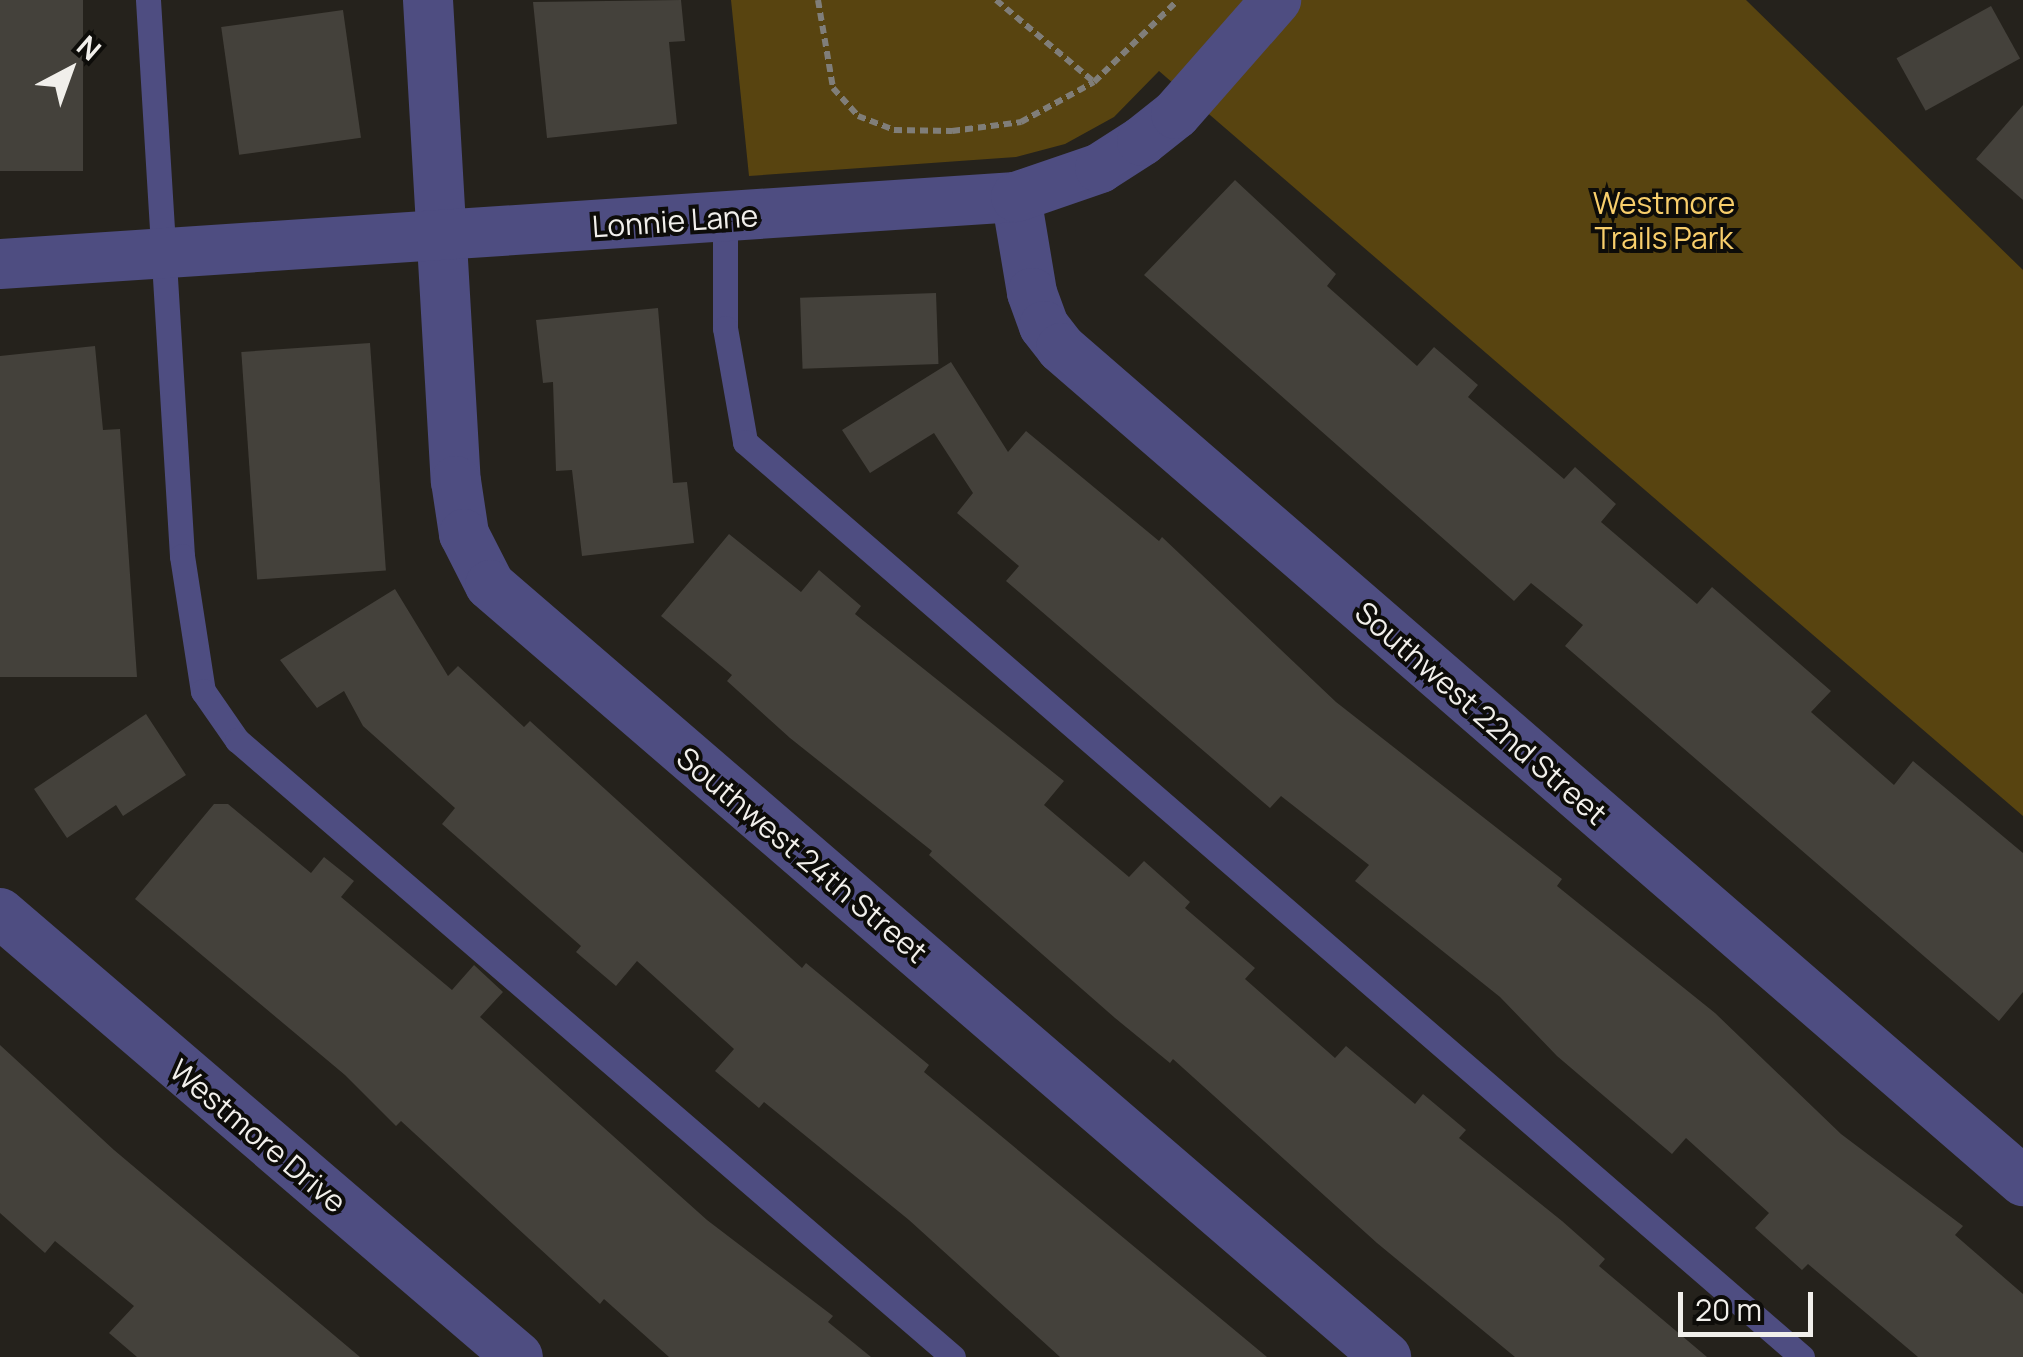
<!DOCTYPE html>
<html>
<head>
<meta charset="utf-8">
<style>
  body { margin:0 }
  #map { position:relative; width:2023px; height:1357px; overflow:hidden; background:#25221c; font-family:Manrope,sans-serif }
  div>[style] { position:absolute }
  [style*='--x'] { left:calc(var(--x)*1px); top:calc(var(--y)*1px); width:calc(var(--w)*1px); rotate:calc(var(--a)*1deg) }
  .green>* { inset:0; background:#584410 }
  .building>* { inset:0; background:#44413b; transform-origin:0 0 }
  .path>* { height:6px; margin-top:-3px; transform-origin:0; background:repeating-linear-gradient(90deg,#807e79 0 8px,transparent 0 13px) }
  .service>* { height:25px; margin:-12.5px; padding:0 12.5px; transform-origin:12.5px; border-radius:12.5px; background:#4e4d81 }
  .minor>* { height:50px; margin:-25px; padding:0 25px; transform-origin:25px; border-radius:25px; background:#4e4d81 }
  span { translate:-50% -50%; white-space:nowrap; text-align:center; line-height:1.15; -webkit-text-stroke:8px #0d0c09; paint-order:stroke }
  .park-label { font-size:30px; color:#f8ce6b }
  .street-label { font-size:30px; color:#f1efeb }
  .north { position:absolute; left:20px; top:20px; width:100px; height:100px; -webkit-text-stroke:8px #0d0c09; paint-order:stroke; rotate:41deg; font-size:28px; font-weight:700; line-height:40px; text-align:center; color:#f1efeb }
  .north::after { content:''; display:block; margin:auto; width:35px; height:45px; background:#f1efeb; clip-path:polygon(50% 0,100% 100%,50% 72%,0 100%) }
  .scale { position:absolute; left:1678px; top:1292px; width:135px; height:45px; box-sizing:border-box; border:5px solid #f1efeb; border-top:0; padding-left:12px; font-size:30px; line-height:35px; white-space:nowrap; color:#f1efeb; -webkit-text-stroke:8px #0d0c09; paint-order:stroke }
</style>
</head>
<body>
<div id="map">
  <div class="green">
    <div style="clip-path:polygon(731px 0,1746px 0,2023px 270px,2023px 816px,1159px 71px,1114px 117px,1065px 144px,1016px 157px,749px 176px)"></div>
  </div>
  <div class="building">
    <div style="left:0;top:0;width:83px;height:171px"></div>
    <div style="clip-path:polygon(681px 0,685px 41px,669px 42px,677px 124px,547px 138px,533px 2px)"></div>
    <div style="left:1991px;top:6px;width:60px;height:108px;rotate:61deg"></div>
    <div style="left:343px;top:10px;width:129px;height:123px;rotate:82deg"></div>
    <div style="clip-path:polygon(2023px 105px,2023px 200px,1976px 159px)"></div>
    <div style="clip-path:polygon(1235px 180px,1336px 274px,1327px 286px,1417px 366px,1434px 347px,1478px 385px,1468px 397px,1564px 479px,1575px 467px,1616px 504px,1601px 522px,1697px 604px,1712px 587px,1831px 691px,1811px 712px,1894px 785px,1913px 761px,2023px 853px,2023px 992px,1999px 1021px,1565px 646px,1583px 625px,1531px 583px,1514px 601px,1144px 275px)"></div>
    <div style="left:936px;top:293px;width:71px;height:136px;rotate:88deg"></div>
    <div style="clip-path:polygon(658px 308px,673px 483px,687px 482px,694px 543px,582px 556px,572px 470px,556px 471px,553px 382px,543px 383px,536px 320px)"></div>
    <div style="left:370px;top:343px;width:228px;height:129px;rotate:86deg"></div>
    <div style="clip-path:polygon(95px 346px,103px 430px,120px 429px,137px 677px,0 677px,0 356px)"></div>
    <div style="clip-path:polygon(951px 362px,1008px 452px,1026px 431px,1159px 541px,1162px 537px,1336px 702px,1562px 879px,1557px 886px,1715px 1013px,1841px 1134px,1963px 1226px,1955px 1235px,2023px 1294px,2023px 1357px,1918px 1357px,1808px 1264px,1802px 1270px,1755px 1228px,1769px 1213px,1686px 1138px,1672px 1154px,1557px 1056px,1500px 997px,1355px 881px,1369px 865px,1281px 796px,1270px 808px,1006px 581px,1019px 566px,957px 513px,973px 493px,934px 433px,870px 473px,842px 430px)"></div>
    <div style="clip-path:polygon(729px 534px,801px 592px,819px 570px,861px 606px,855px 614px,1064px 781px,1044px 805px,1129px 877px,1144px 861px,1190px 902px,1185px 908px,1255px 968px,1245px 979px,1335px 1058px,1346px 1046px,1415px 1104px,1423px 1094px,1466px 1130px,1459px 1138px,1562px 1221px,1605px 1259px,1599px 1266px,1707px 1357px,1515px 1357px,1377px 1243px,1173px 1059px,1170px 1063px,1115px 1018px,929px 855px,932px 851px,790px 738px,727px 681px,732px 675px,661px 616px)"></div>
    <div style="clip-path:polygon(395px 589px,448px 676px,458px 666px,524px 727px,530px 721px,802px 968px,806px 963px,929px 1065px,924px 1072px,1267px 1357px,1060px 1357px,909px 1220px,764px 1102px,759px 1108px,715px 1071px,734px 1049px,637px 961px,616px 986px,576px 952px,581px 946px,442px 824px,455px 808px,363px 726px,344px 691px,317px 708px,280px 660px)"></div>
    <div style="clip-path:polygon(146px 714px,186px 775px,123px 816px,116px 805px,67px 838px,34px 789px)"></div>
    <div style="clip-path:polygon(214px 804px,228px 804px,311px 873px,324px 857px,354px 881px,341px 897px,452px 990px,474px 965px,503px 992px,480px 1017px,707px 1220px,833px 1316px,828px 1322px,871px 1357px,669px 1357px,604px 1299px,600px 1304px,401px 1121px,396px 1126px,345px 1075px,135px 899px)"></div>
    <div style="clip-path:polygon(0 1045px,114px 1150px,360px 1357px,137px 1357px,109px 1333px,134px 1306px,55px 1241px,45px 1253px,0 1213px)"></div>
  </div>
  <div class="path">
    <div style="--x:818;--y:0;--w:89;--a:80.3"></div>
    <div style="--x:833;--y:88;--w:38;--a:48"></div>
    <div style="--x:858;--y:116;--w:39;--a:21"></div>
    <div style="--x:894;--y:130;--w:58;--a:1"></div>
    <div style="--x:952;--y:131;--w:70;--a:-7.4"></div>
    <div style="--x:1021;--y:122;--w:83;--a:-28.7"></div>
    <div style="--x:1094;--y:82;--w:117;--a:-44.3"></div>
    <div style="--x:996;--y:0;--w:128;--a:39.9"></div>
  </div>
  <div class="service">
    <div style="--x:148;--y:0;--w:557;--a:86.5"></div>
    <div style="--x:182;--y:556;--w:137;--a:81.2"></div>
    <div style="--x:203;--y:691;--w:60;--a:55.2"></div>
    <div style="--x:237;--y:740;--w:945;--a:40.75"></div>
    <div style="--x:725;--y:219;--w:109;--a:90"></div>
    <div style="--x:725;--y:328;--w:116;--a:80"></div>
    <div style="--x:745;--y:442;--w:1398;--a:40.88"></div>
  </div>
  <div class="minor">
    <div style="--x:428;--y:0;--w:482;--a:86.7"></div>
    <div style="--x:456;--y:481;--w:54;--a:81.4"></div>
    <div style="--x:464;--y:534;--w:57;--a:63"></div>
    <div style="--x:490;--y:585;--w:1183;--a:40.75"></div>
    <div style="--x:1016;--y:197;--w:97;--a:80.5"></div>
    <div style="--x:1032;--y:293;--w:35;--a:70"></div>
    <div style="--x:1044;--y:326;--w:28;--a:52"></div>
    <div style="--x:1061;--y:348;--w:1273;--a:40.89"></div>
    <div style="--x:0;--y:264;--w:1018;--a:-3.77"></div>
    <div style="--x:1016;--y:197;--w:89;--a:-19"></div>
    <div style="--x:1100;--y:168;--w:50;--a:-32.7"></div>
    <div style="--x:1142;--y:141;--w:43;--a:-38.5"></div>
    <div style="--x:1176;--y:114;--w:152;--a:-48.7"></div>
    <div style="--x:0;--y:913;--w:682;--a:40.6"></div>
  </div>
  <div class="park-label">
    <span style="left:1664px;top:220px">Westmore<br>Trails Park</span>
  </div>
  <div class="street-label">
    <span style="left:675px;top:221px;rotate:-4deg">Lonnie Lane</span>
    <span style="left:1481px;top:713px;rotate:41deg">Southwest 22nd Street</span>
    <span style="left:802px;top:855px;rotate:40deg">Southwest 24th Street</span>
    <span style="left:258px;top:1136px;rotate:40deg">Westmore Drive</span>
  </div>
  <div class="north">N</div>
  <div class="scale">20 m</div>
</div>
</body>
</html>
